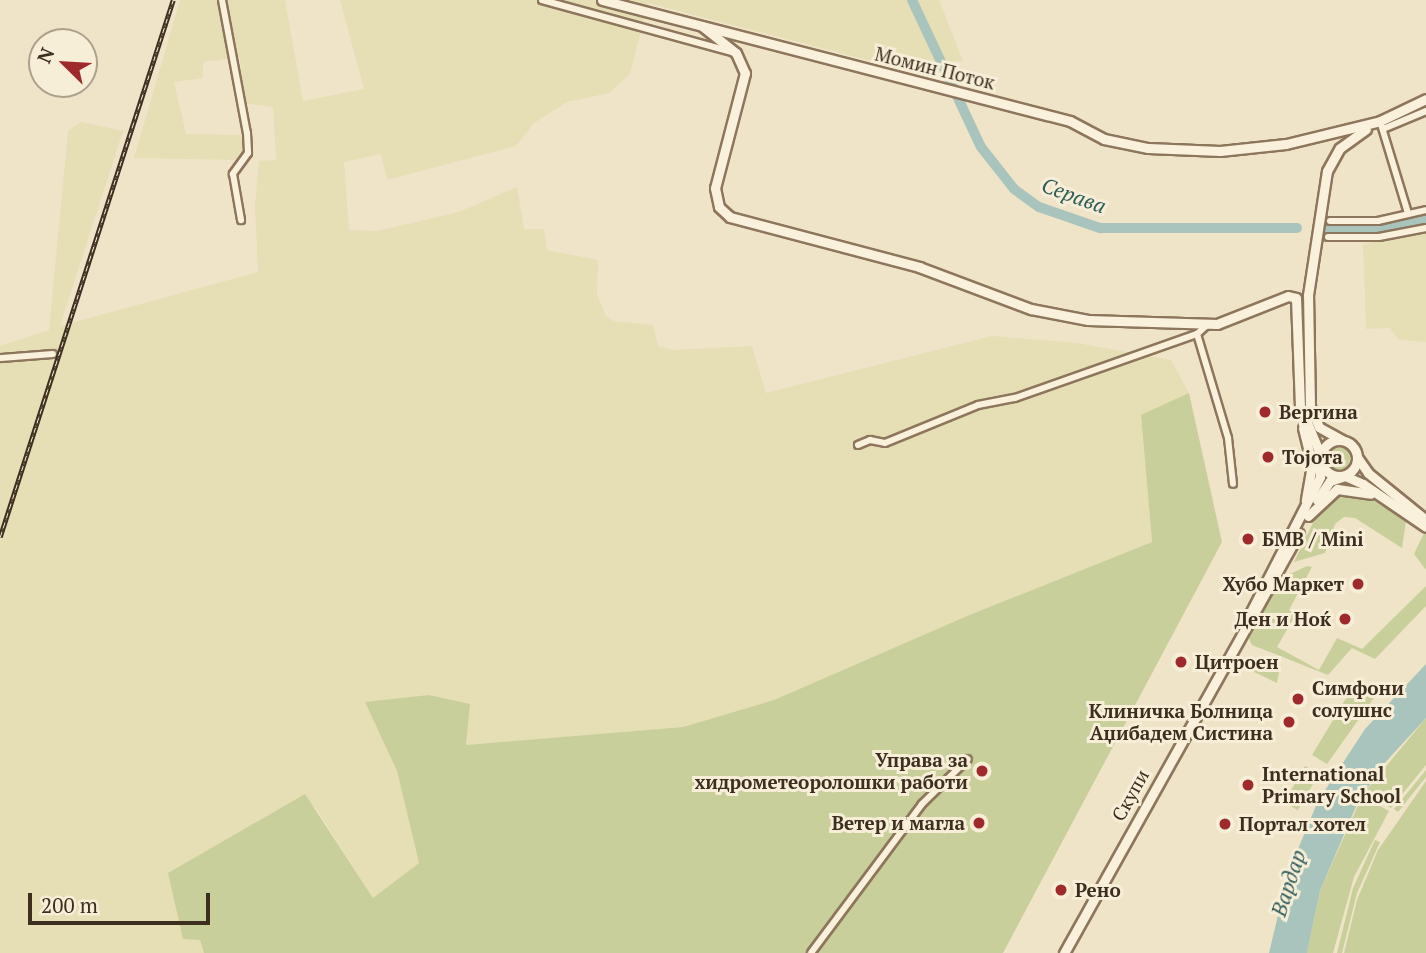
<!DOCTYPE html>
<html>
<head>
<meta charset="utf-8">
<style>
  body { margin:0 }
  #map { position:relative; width:1426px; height:953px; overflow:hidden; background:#f0e4c8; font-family:"PT Serif",serif }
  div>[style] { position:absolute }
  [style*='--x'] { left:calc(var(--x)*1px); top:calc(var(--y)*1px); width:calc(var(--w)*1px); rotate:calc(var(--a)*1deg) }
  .farmland>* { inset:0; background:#e6deb5 }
  .green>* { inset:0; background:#c9cf9b; transform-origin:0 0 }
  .round { border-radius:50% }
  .water>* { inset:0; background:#a9c4bc }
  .river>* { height:10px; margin:-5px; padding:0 5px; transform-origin:5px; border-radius:5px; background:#a9c4bc }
  .roads { filter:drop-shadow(2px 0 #8d765c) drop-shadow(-2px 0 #8d765c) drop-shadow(0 2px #8d765c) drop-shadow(0 -2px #8d765c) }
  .street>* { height:6px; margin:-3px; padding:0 3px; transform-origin:3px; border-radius:3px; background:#faf1dc }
  .secondary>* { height:9px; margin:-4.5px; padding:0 4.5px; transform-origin:4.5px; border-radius:4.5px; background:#faf1dc }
  .secondary>.ring { margin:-4.5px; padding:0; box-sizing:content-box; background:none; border:9px solid #faf1dc; border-radius:50% }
  .rail>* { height:4.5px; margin-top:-2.25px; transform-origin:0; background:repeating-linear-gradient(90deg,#f7eed8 0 5px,#3d2e20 0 10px); box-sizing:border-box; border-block:2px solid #3d2e20 }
  .dots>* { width:19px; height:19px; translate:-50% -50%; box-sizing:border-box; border:4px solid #f7eed8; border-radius:50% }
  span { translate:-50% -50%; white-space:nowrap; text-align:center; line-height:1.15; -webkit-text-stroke:6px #f7eed8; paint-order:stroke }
  .street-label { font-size:19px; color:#3d2e20 }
  .poi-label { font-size:19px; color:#3d2e20; font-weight:700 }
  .left { translate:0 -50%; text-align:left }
  .right { translate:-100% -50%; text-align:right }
  .water-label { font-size:21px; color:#2f5d5a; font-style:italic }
  .north { position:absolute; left:28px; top:28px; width:70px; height:70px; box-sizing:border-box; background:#f7eed8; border:2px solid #ada18e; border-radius:50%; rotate:294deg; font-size:19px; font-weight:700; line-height:28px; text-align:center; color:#3d2e20 }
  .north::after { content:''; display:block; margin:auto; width:24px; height:32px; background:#9e2a2b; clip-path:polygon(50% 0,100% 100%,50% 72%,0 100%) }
  .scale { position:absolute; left:28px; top:893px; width:182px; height:32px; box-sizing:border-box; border:4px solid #3d2e20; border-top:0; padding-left:9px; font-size:21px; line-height:24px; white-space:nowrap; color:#3d2e20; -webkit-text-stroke:5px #f7eed8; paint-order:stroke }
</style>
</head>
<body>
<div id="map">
  <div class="farmland">
    <div style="clip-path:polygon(180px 0,285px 0,303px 101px,364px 89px,340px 0,939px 0,963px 61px,879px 63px,648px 3px,630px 74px,609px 93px,567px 102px,534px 123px,516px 146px,387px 180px,381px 154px,344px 162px,349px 230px,377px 231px,459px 212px,517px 187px,524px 229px,544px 229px,547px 250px,598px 260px,597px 295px,606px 316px,614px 321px,653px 325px,658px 346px,673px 350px,752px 346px,766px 393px,992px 336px,1077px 343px,1171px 360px,1189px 393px,1141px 416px,1152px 542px,967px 616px,774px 700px,683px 727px,466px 745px,469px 704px,365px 702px,397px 771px,419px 863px,373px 898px,315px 807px,200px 940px,204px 953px,0 953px,0 346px,49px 330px,68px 131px,81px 122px,123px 131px,60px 326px,258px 272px,255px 206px,259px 161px,276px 160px,273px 107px,243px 103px,240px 57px,203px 62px,203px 78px,174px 82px,186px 134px,244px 135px,241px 160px,134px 158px)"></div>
    <div style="clip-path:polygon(1426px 234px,1426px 342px,1399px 340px,1390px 328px,1366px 329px,1363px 244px)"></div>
  </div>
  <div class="green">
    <div style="clip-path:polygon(1189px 393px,1222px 542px,1003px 953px,204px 953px,200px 940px,183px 939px,168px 873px,305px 794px,373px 898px,419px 863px,397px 771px,365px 702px,429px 695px,470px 704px,466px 745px,683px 727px,774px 700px,967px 616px,1152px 542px,1141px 415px)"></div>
    <div class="round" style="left:1326px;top:446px;width:24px;height:24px"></div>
    <div style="clip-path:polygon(1339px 491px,1358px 491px,1406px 521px,1402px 548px,1355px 518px,1344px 517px,1335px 524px,1325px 553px,1294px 562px,1324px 500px)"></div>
    <div style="clip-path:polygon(1424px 533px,1426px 534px,1426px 570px,1414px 554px)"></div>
    <div style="clip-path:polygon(1307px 566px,1312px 567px,1289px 610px,1296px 614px,1277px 647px,1319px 670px,1337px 638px,1362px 649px,1426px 586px,1426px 606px,1375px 659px,1352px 648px,1328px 675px,1252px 645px,1248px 637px,1281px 578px)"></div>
    <div style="clip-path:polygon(1261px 660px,1280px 667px,1277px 683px,1254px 672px)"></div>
    <div style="clip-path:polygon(1354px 685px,1376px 695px,1327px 764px,1312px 755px)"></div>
    <div style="clip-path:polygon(1426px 718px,1426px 765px,1391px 808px,1364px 793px)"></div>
    <div style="left:1305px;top:766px;width:16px;height:42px;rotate:30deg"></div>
    <div style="clip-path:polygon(1426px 770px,1426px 777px,1398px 812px,1394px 809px)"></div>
    <div style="clip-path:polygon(1426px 781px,1426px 953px,1344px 953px,1357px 900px,1378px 850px)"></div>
    <div style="clip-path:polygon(1362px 796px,1389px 811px,1354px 877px,1333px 953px,1307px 953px,1320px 891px)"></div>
    <div style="clip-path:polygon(1375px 840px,1380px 842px,1357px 893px,1342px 953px,1337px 953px,1353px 888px)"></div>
  </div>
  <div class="water">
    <div style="clip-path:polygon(1426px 664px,1426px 718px,1382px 766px,1357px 804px,1320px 891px,1307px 953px,1269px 953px,1288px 873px,1318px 801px,1365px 729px)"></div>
  </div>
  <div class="river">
    <div style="--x:912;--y:0;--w:162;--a:64.9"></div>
    <div style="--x:981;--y:147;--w:53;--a:51.8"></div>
    <div style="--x:1014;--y:189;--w:31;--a:36"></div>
    <div style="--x:1039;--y:207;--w:65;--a:19"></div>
    <div style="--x:1100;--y:228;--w:197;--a:0"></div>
    <div style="--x:1321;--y:228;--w:49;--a:1.2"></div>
    <div style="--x:1370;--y:229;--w:57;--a:-11.1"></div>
  </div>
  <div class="roads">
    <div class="street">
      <div style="--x:222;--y:0;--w:135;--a:79.4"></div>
      <div style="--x:247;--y:133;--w:20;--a:87"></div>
      <div style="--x:248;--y:153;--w:26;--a:126"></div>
      <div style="--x:233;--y:174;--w:47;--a:80.1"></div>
      <div style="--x:542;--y:0;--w:197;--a:15.3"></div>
      <div style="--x:1380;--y:121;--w:96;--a:73.1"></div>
      <div style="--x:1383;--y:129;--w:47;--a:-22.7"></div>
      <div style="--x:1330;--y:221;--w:48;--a:0"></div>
      <div style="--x:1378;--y:221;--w:49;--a:-12.9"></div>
      <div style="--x:1328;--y:237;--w:51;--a:0"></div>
      <div style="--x:1379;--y:237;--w:48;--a:-10.8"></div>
      <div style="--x:1207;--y:325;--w:13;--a:138"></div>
      <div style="--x:1197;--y:334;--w:109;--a:73.4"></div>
      <div style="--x:1228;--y:438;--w:46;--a:83.8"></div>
      <div style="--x:0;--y:358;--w:53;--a:-4.3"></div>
      <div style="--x:858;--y:445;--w:13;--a:-23"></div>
      <div style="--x:870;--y:440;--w:15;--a:11"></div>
      <div style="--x:885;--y:443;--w:100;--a:-22.2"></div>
      <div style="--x:978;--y:405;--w:38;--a:-11"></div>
      <div style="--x:1015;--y:398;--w:193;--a:-19.4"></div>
      <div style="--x:811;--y:953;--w:186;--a:-53.3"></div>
      <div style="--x:922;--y:804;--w:64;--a:-44.4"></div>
    </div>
    <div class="secondary">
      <div style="--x:602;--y:0;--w:483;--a:14.5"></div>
      <div style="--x:1070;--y:121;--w:38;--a:28"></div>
      <div style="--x:1104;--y:139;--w:45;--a:11.6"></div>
      <div style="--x:1148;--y:148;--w:72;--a:2.4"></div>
      <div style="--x:1220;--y:151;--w:66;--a:-6.1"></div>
      <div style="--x:1286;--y:144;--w:97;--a:-13.7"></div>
      <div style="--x:1380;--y:121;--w:51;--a:-25.6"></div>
      <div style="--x:702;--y:26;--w:43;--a:38.5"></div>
      <div style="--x:736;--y:53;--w:22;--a:66"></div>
      <div style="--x:745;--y:73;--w:119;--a:104.6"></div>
      <div style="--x:715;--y:188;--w:19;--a:78"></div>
      <div style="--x:719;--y:207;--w:15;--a:42"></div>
      <div style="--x:730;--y:217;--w:196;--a:14.8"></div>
      <div style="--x:919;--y:267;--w:120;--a:20.6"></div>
      <div style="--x:1031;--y:309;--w:58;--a:10.9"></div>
      <div style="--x:1088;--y:320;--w:129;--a:1.8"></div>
      <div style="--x:1217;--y:324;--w:76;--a:-21.5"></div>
      <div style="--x:1288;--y:296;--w:8;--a:14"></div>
      <div style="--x:1296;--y:298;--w:108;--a:87.9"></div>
      <div style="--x:1300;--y:406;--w:49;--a:67.1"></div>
      <div style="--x:1319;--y:451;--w:26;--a:88"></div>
      <div style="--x:1320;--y:477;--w:158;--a:117.1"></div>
      <div style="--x:1303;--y:428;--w:38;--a:76"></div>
      <div style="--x:1312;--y:465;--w:36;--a:100"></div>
      <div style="--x:1342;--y:440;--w:26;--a:-151"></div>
      <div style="--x:1319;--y:427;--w:22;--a:-114"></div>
      <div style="--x:1310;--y:407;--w:112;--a:-91"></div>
      <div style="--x:1308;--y:295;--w:125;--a:-81.3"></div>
      <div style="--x:1327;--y:171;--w:26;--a:-61"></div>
      <div style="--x:1340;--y:148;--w:32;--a:-36"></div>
      <div class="ring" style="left:1321px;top:440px;width:27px;height:27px"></div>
      <div style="--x:1357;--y:457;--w:19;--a:55"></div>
      <div style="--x:1368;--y:473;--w:75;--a:39"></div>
      <div style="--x:1317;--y:500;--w:23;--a:-56"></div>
      <div style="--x:1330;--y:481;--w:16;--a:-18"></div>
      <div style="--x:1345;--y:476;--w:20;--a:24"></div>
      <div style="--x:1363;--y:484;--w:76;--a:34.3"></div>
      <div style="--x:1308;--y:516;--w:40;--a:-43"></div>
      <div style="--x:1337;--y:489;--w:34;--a:8"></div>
      <div style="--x:1064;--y:953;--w:481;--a:-60.8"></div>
    </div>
  </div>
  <div class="rail">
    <div style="--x:0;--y:537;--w:564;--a:-72.14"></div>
  </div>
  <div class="dots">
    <div style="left:1265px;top:412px;background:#9e2a2b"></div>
    <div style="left:1268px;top:457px;background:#9e2a2b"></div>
    <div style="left:1248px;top:539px;background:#9e2a2b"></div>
    <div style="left:1358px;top:584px;background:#9e2a2b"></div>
    <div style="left:1345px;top:619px;background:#9e2a2b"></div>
    <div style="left:1181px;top:662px;background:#9e2a2b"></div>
    <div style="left:1298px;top:699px;background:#9e2a2b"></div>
    <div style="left:1289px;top:722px;background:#9e2a2b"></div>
    <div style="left:982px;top:771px;background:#9e2a2b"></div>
    <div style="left:1248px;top:785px;background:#9e2a2b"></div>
    <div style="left:979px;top:823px;background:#9e2a2b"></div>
    <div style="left:1225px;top:824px;background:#9e2a2b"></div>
    <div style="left:1061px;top:890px;background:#9e2a2b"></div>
  </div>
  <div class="street-label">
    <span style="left:935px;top:68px;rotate:14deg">Момин Поток</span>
    <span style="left:1130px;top:795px;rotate:-61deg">Скупи</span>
  </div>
  <div class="poi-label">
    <span class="left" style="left:1279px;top:412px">Вергина</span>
    <span class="left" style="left:1282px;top:457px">Тојота</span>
    <span class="left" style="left:1262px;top:539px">БМВ / Mini</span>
    <span class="right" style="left:1344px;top:584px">Хубо Маркет</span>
    <span class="right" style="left:1331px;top:619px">Ден и Ноќ</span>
    <span class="left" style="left:1195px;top:662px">Цитроен</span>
    <span class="left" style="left:1312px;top:699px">Симфони<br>солушнс</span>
    <span class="right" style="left:1273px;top:722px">Клиничка Болница<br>Аџибадем Систина</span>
    <span class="right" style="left:968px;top:771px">Управа за<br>хидрометеоролошки работи</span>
    <span class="left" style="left:1262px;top:785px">International<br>Primary School</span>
    <span class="right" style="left:965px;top:823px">Ветер и магла</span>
    <span class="left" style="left:1239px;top:824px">Портал хотел</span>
    <span class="left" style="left:1075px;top:890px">Рено</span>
  </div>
  <div class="water-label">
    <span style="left:1074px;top:195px;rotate:20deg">Серава</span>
    <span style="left:1288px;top:883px;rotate:-72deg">Вардар</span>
  </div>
  <div class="north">N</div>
  <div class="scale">200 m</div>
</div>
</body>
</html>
